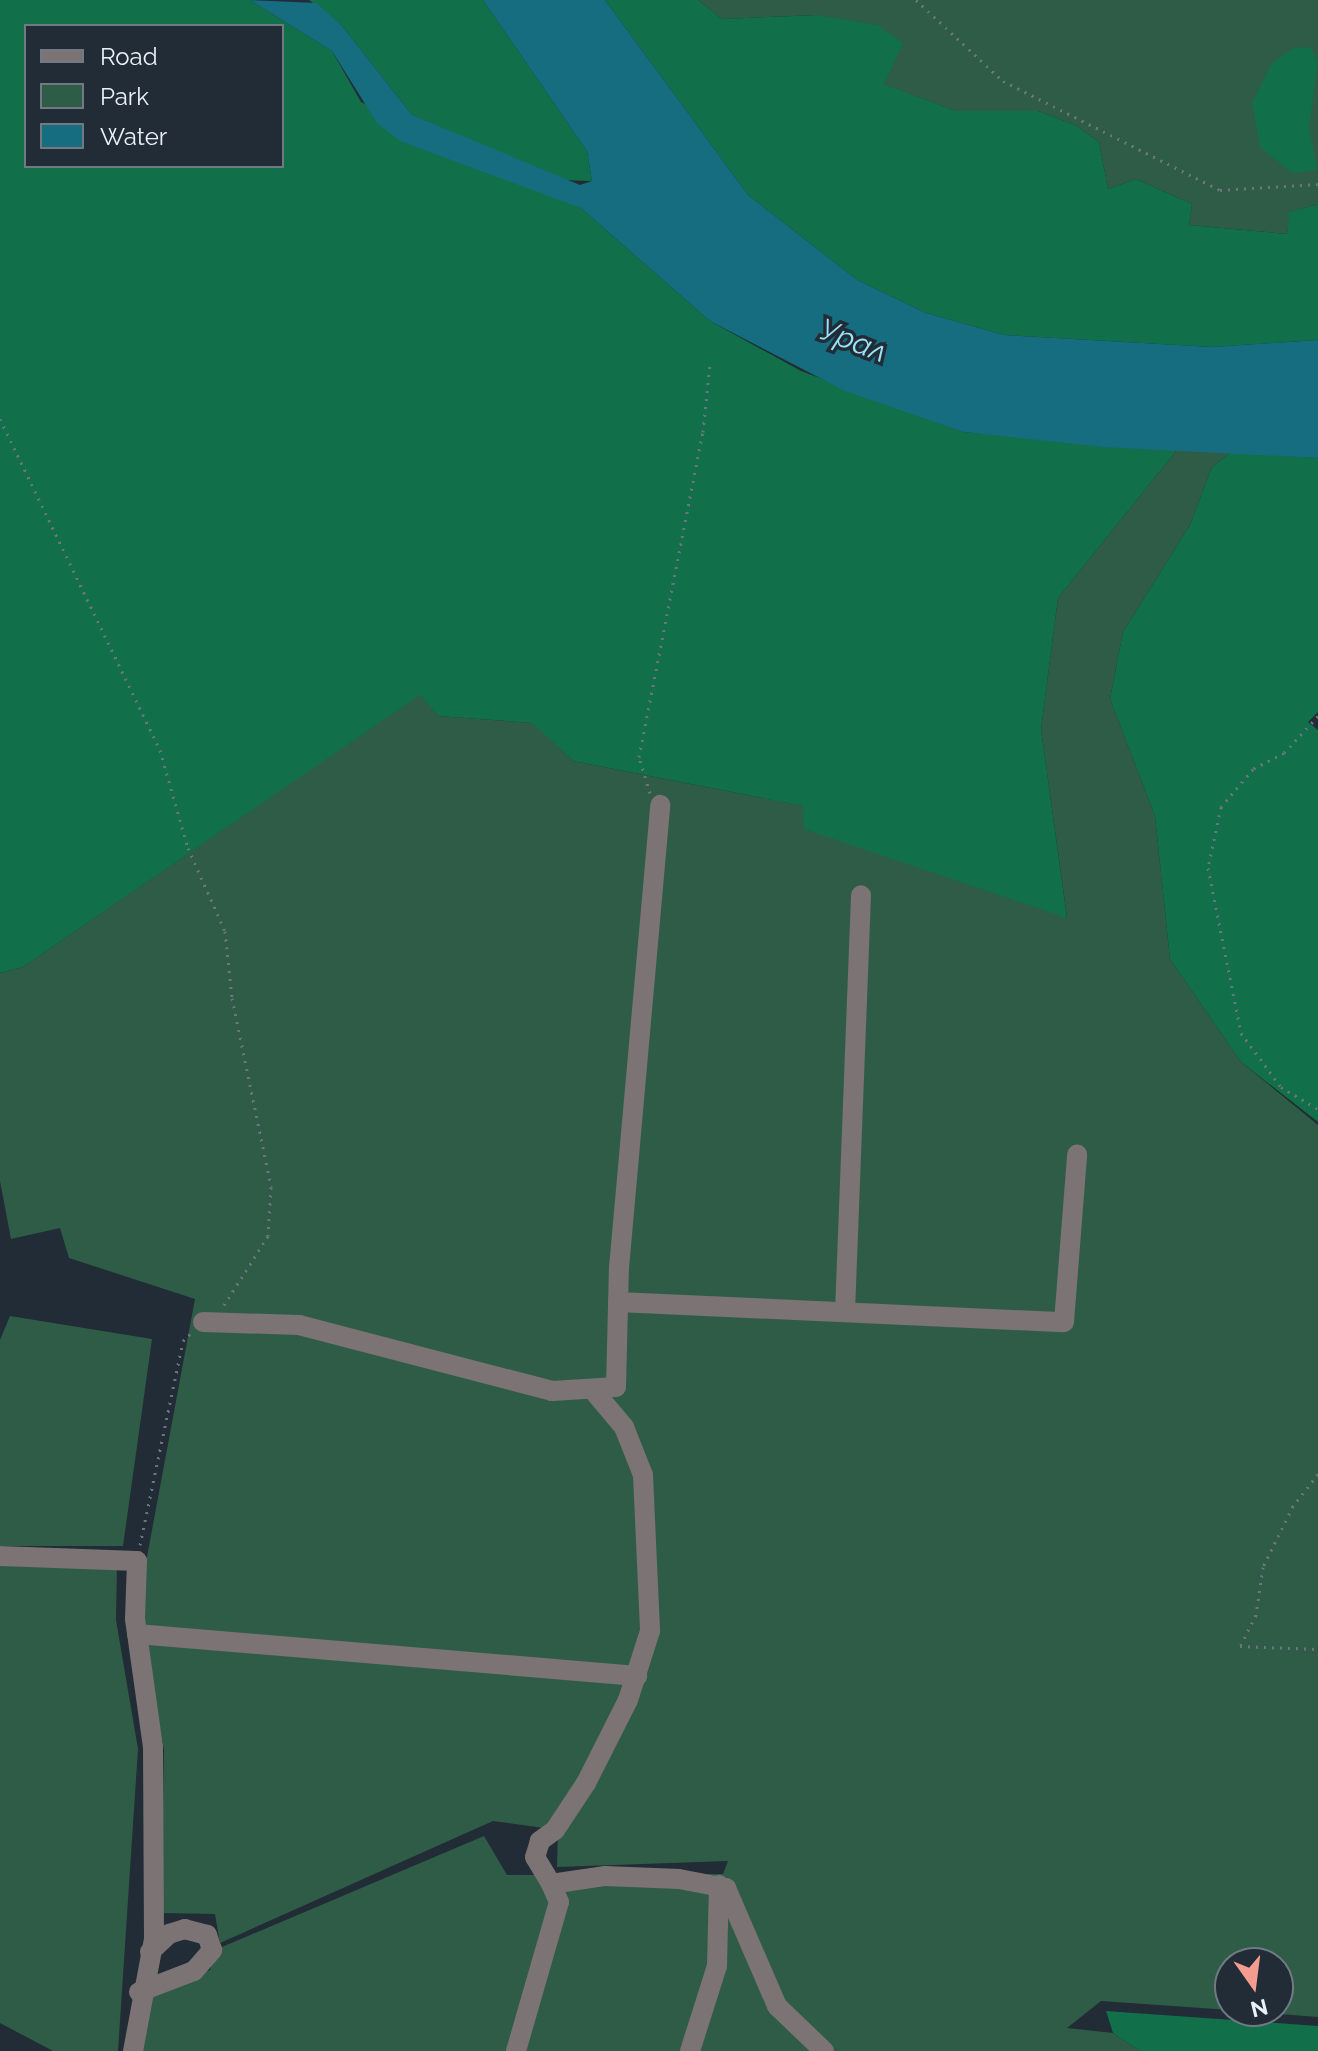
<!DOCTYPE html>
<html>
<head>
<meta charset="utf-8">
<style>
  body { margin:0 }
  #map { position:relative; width:1318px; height:2051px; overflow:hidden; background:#212c36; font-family:Raleway,sans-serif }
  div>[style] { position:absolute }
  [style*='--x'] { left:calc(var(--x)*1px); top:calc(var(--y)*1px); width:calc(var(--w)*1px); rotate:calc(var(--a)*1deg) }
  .green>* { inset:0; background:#2f5c46 }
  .forest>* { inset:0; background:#116f4a }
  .water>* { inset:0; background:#176d80 }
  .path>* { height:3px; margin-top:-1.5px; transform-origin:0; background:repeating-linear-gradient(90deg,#6c757e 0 2px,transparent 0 8px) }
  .minor>* { height:20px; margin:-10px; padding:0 10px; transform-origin:10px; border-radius:10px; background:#7b7374 }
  span { translate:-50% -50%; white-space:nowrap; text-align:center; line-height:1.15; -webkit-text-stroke:7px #212c36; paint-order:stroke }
  .water-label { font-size:30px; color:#99e4f9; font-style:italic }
  .legend { position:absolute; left:24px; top:24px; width:260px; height:144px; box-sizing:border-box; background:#212c36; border:2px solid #717a83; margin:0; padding:10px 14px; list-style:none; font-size:24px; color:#e9f0f7 }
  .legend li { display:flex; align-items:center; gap:16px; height:40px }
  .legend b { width:40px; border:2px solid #717a83 }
  .north { position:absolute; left:1214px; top:1947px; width:80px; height:80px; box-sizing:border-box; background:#212c36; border:2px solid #717a83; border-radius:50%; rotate:166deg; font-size:22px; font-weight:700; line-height:32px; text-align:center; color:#e9f0f7 }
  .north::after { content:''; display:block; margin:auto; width:28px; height:36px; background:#f59c90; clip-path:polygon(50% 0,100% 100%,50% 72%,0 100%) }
</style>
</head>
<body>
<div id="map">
  <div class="green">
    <div style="clip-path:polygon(698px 0,1318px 0,1318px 204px,1290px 212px,1287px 234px,1189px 225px,1192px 204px,1136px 179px,1108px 189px,1099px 142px,1075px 125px,1038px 111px,956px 111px,883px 84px,817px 15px,722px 19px)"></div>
    <div style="clip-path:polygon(1177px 450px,1231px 452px,1212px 467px,1190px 525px,1123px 632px,1110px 699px,1155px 816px,1170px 959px,1241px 1062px,1318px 1125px,1318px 2017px,1242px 2011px,1278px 2011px,1278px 1963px,1230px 1963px,1230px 2010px,1101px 2001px,1067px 2028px,1113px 2033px,1140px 2051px,134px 2051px,137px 2002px,210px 1970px,215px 1950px,484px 1836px,507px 1875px,723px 1874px,728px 1861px,557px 1867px,558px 1830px,493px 1821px,220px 1943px,215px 1914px,161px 1913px,164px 1750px,142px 1629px,144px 1573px,195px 1299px,69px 1258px,60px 1228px,11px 1239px,0 1181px,0 973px,23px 967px,420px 694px,438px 716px,533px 723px,573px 761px,804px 806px,1067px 917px,1041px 729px,1058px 598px)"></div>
    <div style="clip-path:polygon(10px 1316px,152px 1339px,123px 1546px,0 1546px,0 1340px)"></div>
    <div style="clip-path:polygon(117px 1564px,116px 1620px,138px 1749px,118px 2051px,53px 2051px,0 2023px,0 1565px)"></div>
  </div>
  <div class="forest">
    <div style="clip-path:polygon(evenodd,0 0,250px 0,332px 51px,361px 102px,581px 208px,710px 321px,801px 371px,964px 432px,1177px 450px,1058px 598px,1041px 729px,1067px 918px,804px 829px,803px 806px,573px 761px,532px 723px,438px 716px,420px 695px,23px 967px,0 973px,0 0,26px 26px,282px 26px,282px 166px,26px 166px,26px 26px)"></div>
    <div style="clip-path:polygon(309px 0,483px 0,587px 151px,592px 181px,560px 180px,412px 115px,342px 26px)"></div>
    <div style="clip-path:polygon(605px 0,698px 0,722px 19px,817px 15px,878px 25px,903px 43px,884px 84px,956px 111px,1038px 111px,1075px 125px,1099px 142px,1108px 189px,1136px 179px,1192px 204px,1189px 225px,1287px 234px,1289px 212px,1318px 204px,1318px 340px,1212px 347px,1004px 335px,926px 313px,857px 280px,748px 195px)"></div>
    <div style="clip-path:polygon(1295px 47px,1311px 48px,1318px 61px,1309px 128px,1317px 170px,1292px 173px,1260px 147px,1252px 103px,1272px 63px)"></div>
    <div style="clip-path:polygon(1231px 452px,1318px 458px,1318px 712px,1308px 722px,1318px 730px,1318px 1122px,1241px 1062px,1170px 959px,1155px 816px,1110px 699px,1123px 632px,1190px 525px,1212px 467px)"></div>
    <div style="clip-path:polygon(1106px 2011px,1318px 2026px,1318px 2051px,1140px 2051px,1113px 2033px)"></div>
  </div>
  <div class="water">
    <div style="clip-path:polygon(250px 0,316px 3px,342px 26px,412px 115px,580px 185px,592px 181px,587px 151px,483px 0,605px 0,748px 195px,857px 280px,926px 313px,1004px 335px,1212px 347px,1318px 340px,1318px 458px,1104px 447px,964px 432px,845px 391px,710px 321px,581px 208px,400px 141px,377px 123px,332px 51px)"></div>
  </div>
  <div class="path">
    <div style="--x:916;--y:0;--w:119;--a:43"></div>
    <div style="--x:1003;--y:81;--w:243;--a:26.7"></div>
    <div style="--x:1220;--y:190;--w:98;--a:-3.5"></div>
    <div style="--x:0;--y:419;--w:368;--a:64.2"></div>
    <div style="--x:160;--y:750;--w:102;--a:74.1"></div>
    <div style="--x:188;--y:848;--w:91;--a:66"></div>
    <div style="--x:225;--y:931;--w:67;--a:84"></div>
    <div style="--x:232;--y:998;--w:193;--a:78.3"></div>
    <div style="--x:271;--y:1187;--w:49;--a:93.5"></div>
    <div style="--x:268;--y:1236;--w:82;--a:122.5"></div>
    <div style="--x:1318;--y:716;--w:50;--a:132.6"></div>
    <div style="--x:1284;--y:753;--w:35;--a:153"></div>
    <div style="--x:1253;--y:769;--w:50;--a:130.1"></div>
    <div style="--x:1221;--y:807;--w:62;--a:102"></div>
    <div style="--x:1208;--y:868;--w:168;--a:78.7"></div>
    <div style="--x:1241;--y:1033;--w:67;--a:53.5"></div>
    <div style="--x:1281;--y:1087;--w:43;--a:30.7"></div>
    <div style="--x:650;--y:793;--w:38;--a:-107"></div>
    <div style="--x:639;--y:757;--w:331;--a:-78.9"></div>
    <div style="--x:703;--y:432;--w:69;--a:-84.2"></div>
    <div style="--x:1318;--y:1474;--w:41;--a:128"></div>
    <div style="--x:1293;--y:1506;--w:68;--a:116.2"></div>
    <div style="--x:1263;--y:1567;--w:49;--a:98.3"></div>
    <div style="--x:1256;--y:1615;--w:35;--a:117"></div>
    <div style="--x:1240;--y:1646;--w:78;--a:2.2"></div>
    <div style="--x:140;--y:1545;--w:208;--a:-78.1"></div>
    <div style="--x:183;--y:1341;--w:11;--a:-45"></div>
  </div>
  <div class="minor">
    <div style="--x:618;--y:1302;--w:446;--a:2.6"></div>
    <div style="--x:1064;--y:1322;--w:168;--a:-85.5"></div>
    <div style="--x:845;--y:1312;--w:417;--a:-87.8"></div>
    <div style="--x:203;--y:1322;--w:96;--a:1.8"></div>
    <div style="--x:299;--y:1325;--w:261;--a:14.6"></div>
    <div style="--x:552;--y:1391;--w:64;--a:-3.6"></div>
    <div style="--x:616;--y:1387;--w:119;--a:-88.6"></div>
    <div style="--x:619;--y:1268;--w:465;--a:-84.9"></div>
    <div style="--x:592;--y:1389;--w:50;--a:49.9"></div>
    <div style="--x:624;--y:1427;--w:52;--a:68.4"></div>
    <div style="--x:643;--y:1475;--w:156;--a:87.4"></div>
    <div style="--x:650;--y:1631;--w:72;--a:107.7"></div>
    <div style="--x:628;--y:1700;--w:93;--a:116.8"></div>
    <div style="--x:586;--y:1783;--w:56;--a:123.4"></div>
    <div style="--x:555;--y:1830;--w:19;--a:144"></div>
    <div style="--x:540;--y:1841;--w:17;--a:107"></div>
    <div style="--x:535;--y:1857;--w:31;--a:59"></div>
    <div style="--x:551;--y:1884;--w:55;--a:-8.4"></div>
    <div style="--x:605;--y:1876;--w:74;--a:2.3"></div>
    <div style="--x:679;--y:1879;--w:48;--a:10.8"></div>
    <div style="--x:726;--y:1888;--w:129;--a:66.6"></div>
    <div style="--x:777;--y:2006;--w:65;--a:43.8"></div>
    <div style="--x:0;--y:1556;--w:137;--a:2.1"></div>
    <div style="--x:137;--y:1561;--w:58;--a:92"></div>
    <div style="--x:135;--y:1619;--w:129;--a:82"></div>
    <div style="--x:153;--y:1747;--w:192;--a:89.7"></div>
    <div style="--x:154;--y:1939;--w:114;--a:100.6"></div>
    <div style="--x:137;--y:1634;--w:502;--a:4.8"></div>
    <div style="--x:139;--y:1992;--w:59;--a:-20.9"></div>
    <div style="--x:194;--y:1971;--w:28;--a:-49"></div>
    <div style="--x:212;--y:1950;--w:16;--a:-108"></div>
    <div style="--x:207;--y:1935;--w:23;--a:-165"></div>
    <div style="--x:185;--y:1929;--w:17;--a:163"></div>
    <div style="--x:169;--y:1934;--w:26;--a:137"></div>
    <div style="--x:516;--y:2051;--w:155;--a:-73.9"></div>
    <div style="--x:559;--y:1902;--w:20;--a:-114"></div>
    <div style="--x:690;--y:2051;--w:89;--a:-72.4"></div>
    <div style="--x:717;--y:1966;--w:81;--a:-88.6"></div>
  </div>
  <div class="water-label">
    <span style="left:853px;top:341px;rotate:21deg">Урал</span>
  </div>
  <ul class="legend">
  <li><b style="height:10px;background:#7b7374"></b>Road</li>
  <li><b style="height:22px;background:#2f5c46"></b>Park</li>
  <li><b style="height:22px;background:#176d80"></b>Water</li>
  </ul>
  <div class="north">N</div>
</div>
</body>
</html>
